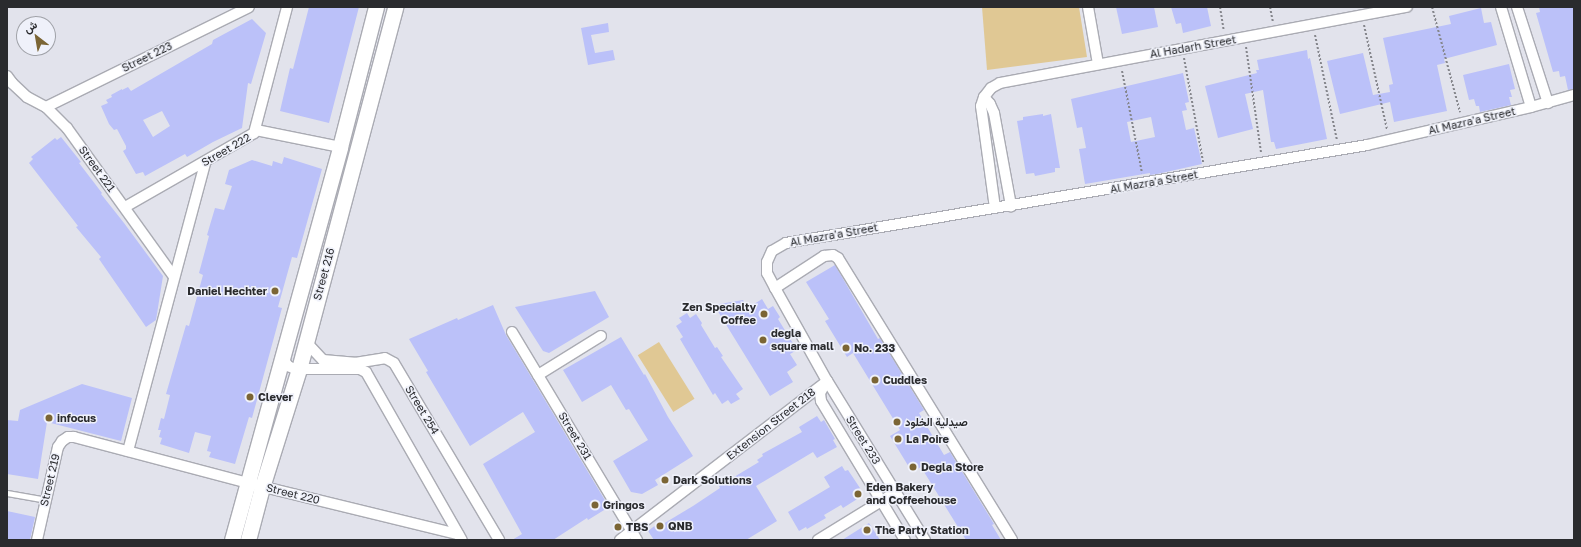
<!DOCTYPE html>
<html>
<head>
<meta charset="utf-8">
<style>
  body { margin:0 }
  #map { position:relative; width:1581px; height:547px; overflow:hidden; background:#e2e3ec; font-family:"Golos Text",Vazirmatn,sans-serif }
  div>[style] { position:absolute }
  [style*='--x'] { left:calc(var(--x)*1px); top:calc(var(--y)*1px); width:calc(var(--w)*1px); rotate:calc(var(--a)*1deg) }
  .green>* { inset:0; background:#e0c894; transform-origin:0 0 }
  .building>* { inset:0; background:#bbc1f9 }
  .path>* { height:2px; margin-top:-1px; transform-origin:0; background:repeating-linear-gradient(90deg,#85868c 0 2px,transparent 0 4px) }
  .roads { filter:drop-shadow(1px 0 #aaabb3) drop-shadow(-1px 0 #aaabb3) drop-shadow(0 1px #aaabb3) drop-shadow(0 -1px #aaabb3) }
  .service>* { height:5px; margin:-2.5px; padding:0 2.5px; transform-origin:2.5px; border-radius:2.5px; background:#fff }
  .minor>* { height:10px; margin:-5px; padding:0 5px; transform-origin:5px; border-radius:5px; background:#fff }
  .secondary>* { height:15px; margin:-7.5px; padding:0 7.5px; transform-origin:7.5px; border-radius:7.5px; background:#fff }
  .dots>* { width:11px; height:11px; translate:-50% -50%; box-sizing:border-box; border:2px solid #eff1fa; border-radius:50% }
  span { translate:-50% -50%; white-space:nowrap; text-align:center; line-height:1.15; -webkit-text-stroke:3px #eff1fa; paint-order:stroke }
  .street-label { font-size:11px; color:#2a2b2e }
  .poi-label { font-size:11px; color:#2a2b2e; font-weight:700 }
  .right { translate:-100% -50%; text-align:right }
  .left { translate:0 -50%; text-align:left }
  .frame { position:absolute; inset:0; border:8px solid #2a2b2e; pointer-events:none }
  .north { position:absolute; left:16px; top:16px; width:40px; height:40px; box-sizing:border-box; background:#eff1fa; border:1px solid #a0a2a8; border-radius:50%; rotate:329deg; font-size:11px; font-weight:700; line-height:16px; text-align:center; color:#2a2b2e }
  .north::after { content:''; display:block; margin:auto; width:14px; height:18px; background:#7b6535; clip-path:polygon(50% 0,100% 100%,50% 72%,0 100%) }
</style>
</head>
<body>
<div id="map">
  <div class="green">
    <div style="clip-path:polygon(982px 7px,1079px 7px,1087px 57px,987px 70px)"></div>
    <div style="left:659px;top:342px;width:67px;height:25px;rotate:58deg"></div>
  </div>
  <div class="building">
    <div style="clip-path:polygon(309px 7px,359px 7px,329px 123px,280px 111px,290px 68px,293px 69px)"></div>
    <div style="clip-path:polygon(1116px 7px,1154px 7px,1158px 27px,1122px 34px)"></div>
    <div style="clip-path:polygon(1171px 7px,1207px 7px,1211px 26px,1183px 33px,1181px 23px,1176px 24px)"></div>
    <div style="clip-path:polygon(1539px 7px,1574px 7px,1574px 89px,1568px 90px,1565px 76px,1560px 77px,1559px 71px,1553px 72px,1536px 13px,1540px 12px)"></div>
    <div style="clip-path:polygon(1481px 8px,1484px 23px,1491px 22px,1497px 45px,1444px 59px,1445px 63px,1437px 65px,1447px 111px,1394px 122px,1390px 102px,1340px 114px,1327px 61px,1363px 53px,1373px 95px,1390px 92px,1389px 85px,1393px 84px,1383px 38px,1451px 24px,1449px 16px)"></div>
    <div style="clip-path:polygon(evenodd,252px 19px,266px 33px,251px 84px,248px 83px,242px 128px,213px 142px,187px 157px,185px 154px,145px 176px,143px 172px,136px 174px,123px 151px,126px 149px,126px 146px,117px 129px,114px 130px,109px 124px,101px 106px,108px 103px,106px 100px,112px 97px,111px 95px,122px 89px,122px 90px,128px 87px,131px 91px,212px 44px,213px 40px,252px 19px,162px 111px,170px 126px,153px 137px,143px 120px,162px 111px)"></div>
    <div style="clip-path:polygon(608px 23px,609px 32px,591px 35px,595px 53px,613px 50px,615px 60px,588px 65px,581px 28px)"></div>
    <div style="clip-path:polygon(1307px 50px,1308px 59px,1310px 58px,1327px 139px,1276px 149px,1274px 142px,1271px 142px,1263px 90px,1245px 94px,1253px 129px,1218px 138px,1205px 86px,1257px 73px,1256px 70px,1259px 70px,1257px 60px)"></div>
    <div style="clip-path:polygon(1509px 64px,1515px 89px,1510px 90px,1512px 97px,1509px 97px,1511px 105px,1480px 112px,1479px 106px,1476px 106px,1474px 99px,1469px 100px,1463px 75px)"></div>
    <div style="clip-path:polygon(evenodd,1183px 73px,1189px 102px,1185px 103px,1187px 110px,1182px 111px,1186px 130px,1194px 128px,1202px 164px,1157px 174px,1150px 175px,1150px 173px,1085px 184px,1079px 149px,1086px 148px,1082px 127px,1077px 128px,1071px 99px,1183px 73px,1151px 117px,1155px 137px,1131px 142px,1127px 122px,1151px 117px)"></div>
    <div style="clip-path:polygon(1043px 114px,1043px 116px,1051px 114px,1060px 168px,1055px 168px,1055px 172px,1035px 176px,1034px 173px,1026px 174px,1017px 121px,1023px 120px,1023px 117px)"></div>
    <div style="clip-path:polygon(61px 137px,81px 162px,79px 163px,102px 193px,101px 194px,124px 223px,163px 276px,156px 320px,146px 327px,99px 259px,101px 257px,76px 227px,78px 226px,29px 163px,33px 159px,31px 157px,55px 138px,57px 140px)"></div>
    <div style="clip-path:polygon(284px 157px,322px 169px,297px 258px,292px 257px,278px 307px,282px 308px,252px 418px,249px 417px,235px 464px,209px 457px,211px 452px,207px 451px,211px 436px,195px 432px,189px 453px,160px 444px,162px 438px,159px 437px,161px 430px,158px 430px,161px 418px,164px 419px,170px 395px,166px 394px,186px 325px,189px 326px,203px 275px,199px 273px,209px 236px,207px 235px,215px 208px,224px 210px,232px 186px,225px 184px,229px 170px,252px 160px,272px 166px,273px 161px,282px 164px)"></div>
    <div style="clip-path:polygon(835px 265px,878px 339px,880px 338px,924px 410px,919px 413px,944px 455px,950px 452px,994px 524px,992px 525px,1001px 540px,966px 540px,921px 467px,912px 472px,890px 436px,900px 430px,853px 353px,847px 357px,825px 321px,829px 319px,806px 282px)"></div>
    <div style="clip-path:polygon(595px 291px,609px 317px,549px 353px,543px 351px,515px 307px)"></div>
    <div style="clip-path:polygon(762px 299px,768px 309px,773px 306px,780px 317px,778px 319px,797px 350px,790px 354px,797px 365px,787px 372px,793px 382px,770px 396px,714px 305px,743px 300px,748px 308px)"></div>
    <div style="clip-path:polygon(493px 305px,506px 335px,609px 507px,588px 520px,587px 518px,553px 540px,512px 540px,522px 534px,483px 464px,535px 432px,523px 412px,470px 446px,426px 372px,428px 371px,409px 339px,457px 318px,458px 320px)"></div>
    <div style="clip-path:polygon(687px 313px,690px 318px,696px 314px,702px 323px,701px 325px,715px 348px,717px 347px,723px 356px,721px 357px,743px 389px,736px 394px,740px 399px,731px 404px,728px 400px,722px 404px,715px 393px,713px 395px,680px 339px,683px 337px,676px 326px,682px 322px,679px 318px)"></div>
    <div style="clip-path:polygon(621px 337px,644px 375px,645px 374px,668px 417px,693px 456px,655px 480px,658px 485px,642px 494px,631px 492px,613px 461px,648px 440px,629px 409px,626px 410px,611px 385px,582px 402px,563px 370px)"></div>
    <div style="clip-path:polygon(82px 384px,132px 398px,121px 441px,47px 422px,38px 479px,7px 474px,7px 420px,18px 421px,20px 410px)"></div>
    <div style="clip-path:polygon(817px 416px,821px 422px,824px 420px,835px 439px,833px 440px,837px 447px,817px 458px,813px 452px,756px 486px,777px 521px,746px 540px,654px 540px,648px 531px,661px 521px,663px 524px,693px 506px,720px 488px,719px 486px,759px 462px,757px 460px,763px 456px,762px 454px,802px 432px,799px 427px)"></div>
    <div style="clip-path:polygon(842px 466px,845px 471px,848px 470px,860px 488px,858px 489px,862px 496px,843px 508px,841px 505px,824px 515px,826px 518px,807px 529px,806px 527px,799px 531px,788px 512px,830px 487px,824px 477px)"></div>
    <div style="clip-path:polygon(7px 511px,35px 517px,30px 540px,7px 540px)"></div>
    <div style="clip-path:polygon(869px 523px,880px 540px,842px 540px)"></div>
  </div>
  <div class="path">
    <div style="--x:1220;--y:7;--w:24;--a:81"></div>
    <div style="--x:1270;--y:7;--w:15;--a:79"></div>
    <div style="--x:1432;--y:7;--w:109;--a:75.1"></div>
    <div style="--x:1364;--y:25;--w:107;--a:77.6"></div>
    <div style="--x:1315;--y:35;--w:107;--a:78.2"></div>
    <div style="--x:1246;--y:47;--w:107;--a:81.9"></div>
    <div style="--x:1184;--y:58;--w:106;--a:79.6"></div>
    <div style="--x:1122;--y:71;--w:104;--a:78.9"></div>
  </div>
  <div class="roads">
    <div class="service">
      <div style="--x:7;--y:493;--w:39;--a:10"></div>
    </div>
    <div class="minor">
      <div style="--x:1088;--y:7;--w:58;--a:80"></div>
      <div style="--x:1501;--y:7;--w:104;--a:73.3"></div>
      <div style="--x:1517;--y:7;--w:101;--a:72.1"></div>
      <div style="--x:7;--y:76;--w:9;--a:54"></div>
      <div style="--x:12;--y:83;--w:21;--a:43"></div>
      <div style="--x:27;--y:97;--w:21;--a:28"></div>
      <div style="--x:46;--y:107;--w:30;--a:45"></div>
      <div style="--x:67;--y:128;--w:183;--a:54.3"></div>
      <div style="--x:984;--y:97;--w:9;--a:49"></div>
      <div style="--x:990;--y:104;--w:10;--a:66"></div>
      <div style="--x:994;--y:113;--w:95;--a:79.6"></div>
      <div style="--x:46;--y:107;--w:226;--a:-26.2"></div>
      <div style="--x:256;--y:130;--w:86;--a:11.4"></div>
      <div style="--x:125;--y:207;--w:149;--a:-29.8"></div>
      <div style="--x:254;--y:133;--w:130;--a:-75.3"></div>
      <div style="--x:995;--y:208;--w:103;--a:-97.8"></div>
      <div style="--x:981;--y:106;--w:9;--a:-72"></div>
      <div style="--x:984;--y:97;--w:11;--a:-52"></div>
      <div style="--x:991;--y:88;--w:10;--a:-29"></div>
      <div style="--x:1000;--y:83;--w:414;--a:-10.6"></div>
      <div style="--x:775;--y:288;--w:59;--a:-33.1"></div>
      <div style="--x:824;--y:256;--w:9;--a:-6"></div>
      <div style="--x:833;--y:255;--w:6;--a:31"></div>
      <div style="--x:838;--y:258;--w:331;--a:58.3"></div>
      <div style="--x:512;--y:332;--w:243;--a:59"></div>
      <div style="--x:306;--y:342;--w:25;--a:47"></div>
      <div style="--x:323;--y:360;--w:32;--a:5"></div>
      <div style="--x:355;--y:363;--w:30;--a:-9"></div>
      <div style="--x:385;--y:358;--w:10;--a:29"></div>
      <div style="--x:394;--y:363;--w:206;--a:59.3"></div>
      <div style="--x:283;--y:359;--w:9;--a:54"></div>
      <div style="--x:288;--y:366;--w:8;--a:23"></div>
      <div style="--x:295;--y:369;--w:65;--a:0"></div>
      <div style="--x:360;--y:369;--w:7;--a:27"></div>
      <div style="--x:366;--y:372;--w:193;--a:60.3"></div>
      <div style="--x:538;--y:375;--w:74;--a:-31.8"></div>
      <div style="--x:826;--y:383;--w:12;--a:121"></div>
      <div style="--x:820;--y:393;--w:8;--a:83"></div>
      <div style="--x:821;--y:401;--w:162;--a:58.9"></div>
      <div style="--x:128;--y:451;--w:298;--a:-75"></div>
      <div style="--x:37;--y:540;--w:95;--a:-77.3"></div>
      <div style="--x:58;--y:447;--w:7;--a:-56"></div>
      <div style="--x:62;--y:441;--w:7;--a:-34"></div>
      <div style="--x:68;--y:437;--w:6;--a:0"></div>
      <div style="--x:74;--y:437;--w:180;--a:14.8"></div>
      <div style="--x:248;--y:483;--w:216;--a:13.7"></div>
      <div style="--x:620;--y:540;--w:261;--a:-37.5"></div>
      <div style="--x:818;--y:540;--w:92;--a:-31.6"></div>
      <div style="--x:925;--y:540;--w:187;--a:-121.6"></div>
      <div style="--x:827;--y:381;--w:107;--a:-119.2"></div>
      <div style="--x:775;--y:288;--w:17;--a:-118"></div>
      <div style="--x:767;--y:273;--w:11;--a:-90"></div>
      <div style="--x:767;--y:262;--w:12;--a:-66"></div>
      <div style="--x:772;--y:251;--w:16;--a:-30"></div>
      <div style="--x:786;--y:243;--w:589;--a:-9.57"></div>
      <div style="--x:1367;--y:145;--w:168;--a:-13"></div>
      <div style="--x:1531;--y:107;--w:45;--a:-15.6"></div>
    </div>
    <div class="secondary">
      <div style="--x:232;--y:540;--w:408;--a:-74.6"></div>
      <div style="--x:340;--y:147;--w:145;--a:-75.6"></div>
      <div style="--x:248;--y:540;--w:55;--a:-75.2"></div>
      <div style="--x:262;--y:487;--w:124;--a:-72.6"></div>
      <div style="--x:299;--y:369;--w:375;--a:-75.1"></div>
    </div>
  </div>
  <div class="dots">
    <div style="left:275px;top:291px;background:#7b6535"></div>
    <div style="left:764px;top:314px;background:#7b6535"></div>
    <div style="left:763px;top:340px;background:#7b6535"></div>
    <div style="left:846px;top:348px;background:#7b6535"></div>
    <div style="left:875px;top:380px;background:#7b6535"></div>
    <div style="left:250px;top:397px;background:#7b6535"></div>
    <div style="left:49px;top:418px;background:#7b6535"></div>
    <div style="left:897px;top:422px;background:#7b6535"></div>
    <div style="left:898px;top:439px;background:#7b6535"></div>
    <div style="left:913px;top:467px;background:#7b6535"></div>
    <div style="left:665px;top:480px;background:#7b6535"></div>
    <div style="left:858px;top:494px;background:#7b6535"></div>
    <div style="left:595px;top:505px;background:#7b6535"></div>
    <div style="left:660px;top:526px;background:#7b6535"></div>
    <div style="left:618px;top:527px;background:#7b6535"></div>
    <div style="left:867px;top:530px;background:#7b6535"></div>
  </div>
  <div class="street-label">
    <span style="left:1193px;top:47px;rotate:-10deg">Al Hadarh Street</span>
    <span style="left:147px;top:57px;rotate:-26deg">Street 223</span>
    <span style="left:1472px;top:121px;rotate:-13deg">Al Mazra'a Street</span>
    <span style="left:226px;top:150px;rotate:-30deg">Street 222</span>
    <span style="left:97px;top:169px;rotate:54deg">Street 221</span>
    <span style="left:1154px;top:182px;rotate:-10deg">Al Mazra'a Street</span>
    <span style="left:834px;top:235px;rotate:-10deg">Al Mazra'a Street</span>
    <span style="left:324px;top:274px;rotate:-75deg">Street 216</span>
    <span style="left:422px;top:410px;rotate:59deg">Street 254</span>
    <span style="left:771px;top:424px;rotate:-38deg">Extension Street 218</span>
    <span style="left:575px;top:436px;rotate:59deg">Street 231</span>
    <span style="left:863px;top:440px;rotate:58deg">Street 233</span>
    <span style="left:50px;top:480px;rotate:-77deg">Street 219</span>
    <span style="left:293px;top:494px;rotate:14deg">Street 220</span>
  </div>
  <div class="poi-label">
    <span class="right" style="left:267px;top:291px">Daniel Hechter</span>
    <span class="right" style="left:756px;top:314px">Zen Specialty<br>Coffee</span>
    <span class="left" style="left:771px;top:340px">degla<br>square mall</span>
    <span class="left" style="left:854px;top:348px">No. 233</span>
    <span class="left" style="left:883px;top:380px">Cuddles</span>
    <span class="left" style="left:258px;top:397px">Clever</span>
    <span class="left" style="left:57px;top:418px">infocus</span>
    <span class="left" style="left:905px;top:422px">صيدلية الخلود</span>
    <span class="left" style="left:906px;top:439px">La Poire</span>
    <span class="left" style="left:921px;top:467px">Degla Store</span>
    <span class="left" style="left:673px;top:480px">Dark Solutions</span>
    <span class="left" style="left:866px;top:494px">Eden Bakery<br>and Coffeehouse</span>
    <span class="left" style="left:603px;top:505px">Gringos</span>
    <span class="left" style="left:668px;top:526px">QNB</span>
    <span class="left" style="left:626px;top:527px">TBS</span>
    <span class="left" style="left:875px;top:530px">The Party Station</span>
  </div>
  <div class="frame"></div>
  <div class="north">ش</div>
</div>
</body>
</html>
